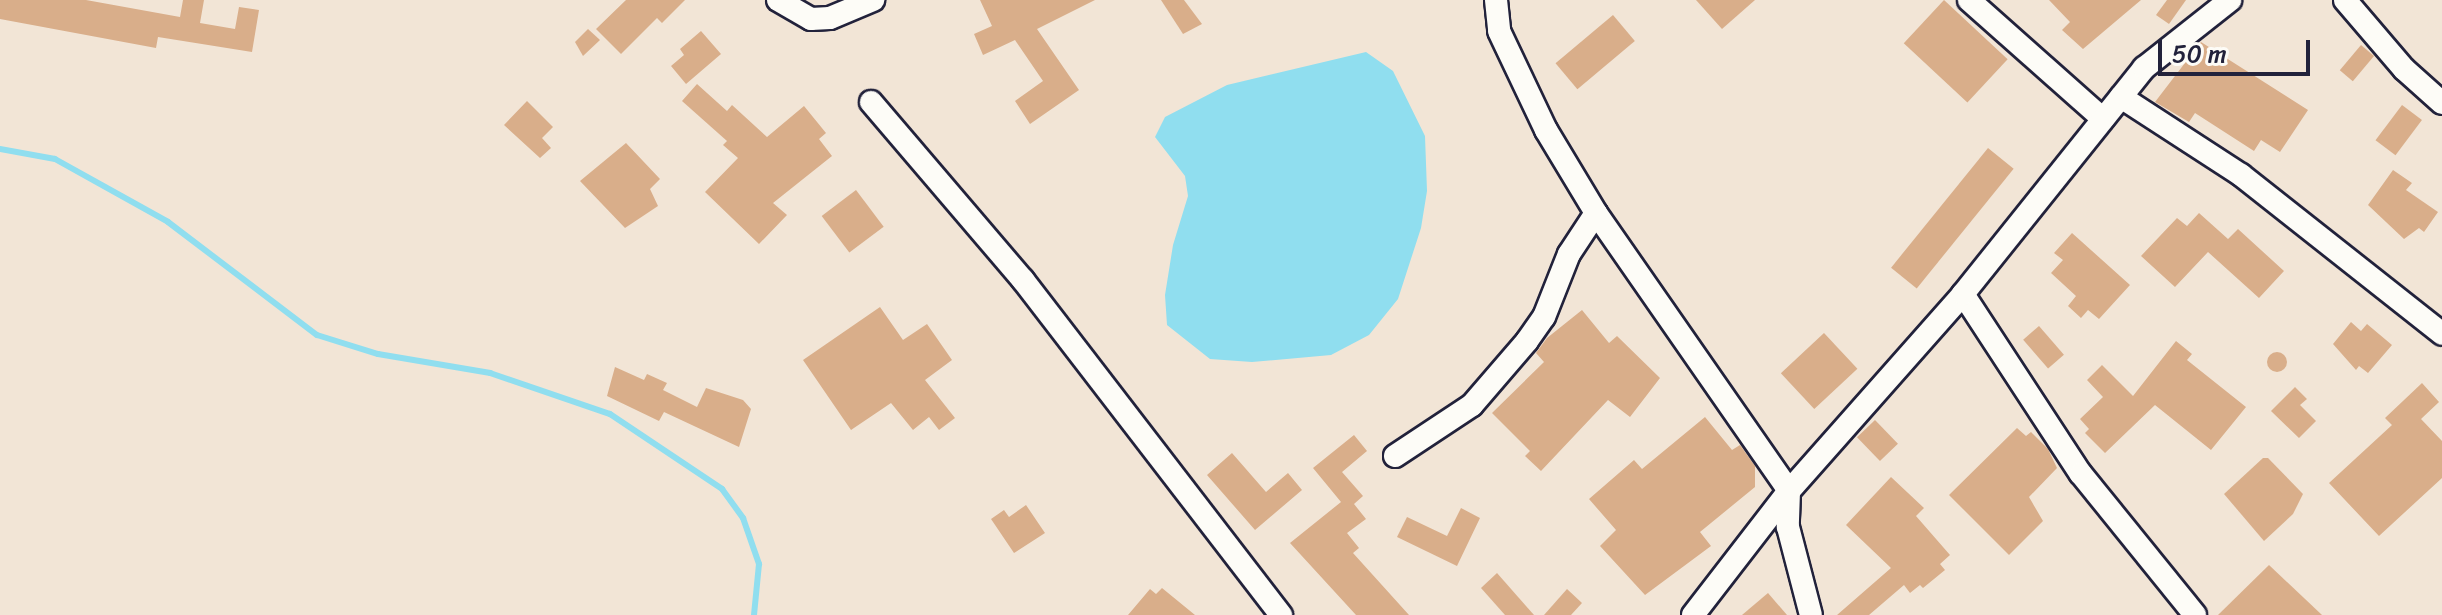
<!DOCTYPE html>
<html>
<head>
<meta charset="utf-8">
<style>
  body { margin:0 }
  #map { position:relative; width:2442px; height:615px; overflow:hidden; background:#f2e5d6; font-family:Sriracha,sans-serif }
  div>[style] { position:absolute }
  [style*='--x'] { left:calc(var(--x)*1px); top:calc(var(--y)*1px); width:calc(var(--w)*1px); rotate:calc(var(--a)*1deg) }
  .water>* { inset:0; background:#90deef }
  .stream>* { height:6px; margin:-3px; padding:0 3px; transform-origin:3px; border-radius:3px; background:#90deef }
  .building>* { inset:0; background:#d9ae8a; transform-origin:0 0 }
  .round { border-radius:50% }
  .roads { filter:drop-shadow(2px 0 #22223b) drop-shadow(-2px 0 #22223b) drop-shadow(0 2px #22223b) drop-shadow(0 -2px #22223b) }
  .minor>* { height:22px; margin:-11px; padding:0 11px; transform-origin:11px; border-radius:11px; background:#fdfcf7 }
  span { translate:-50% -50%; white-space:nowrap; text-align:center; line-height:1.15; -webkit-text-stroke:8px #fdfcf7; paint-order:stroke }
  .scale { position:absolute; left:2158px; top:40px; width:152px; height:36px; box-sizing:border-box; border:4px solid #22223b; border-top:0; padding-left:10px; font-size:24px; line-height:28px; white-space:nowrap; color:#22223b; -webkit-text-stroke:6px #fdfcf7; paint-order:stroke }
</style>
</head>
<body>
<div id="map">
  <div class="water">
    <div style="clip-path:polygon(1366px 52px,1393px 71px,1425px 136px,1427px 191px,1421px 228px,1398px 299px,1369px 335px,1331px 355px,1252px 362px,1210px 359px,1167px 325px,1165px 295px,1173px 245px,1188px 196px,1185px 176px,1155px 137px,1165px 117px,1227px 85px)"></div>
  </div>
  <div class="stream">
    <div style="--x:0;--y:149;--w:56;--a:10.3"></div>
    <div style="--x:55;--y:159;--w:129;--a:29.1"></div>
    <div style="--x:168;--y:222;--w:187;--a:37.2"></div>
    <div style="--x:317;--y:335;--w:64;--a:17.3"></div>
    <div style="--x:378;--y:354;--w:114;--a:9.6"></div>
    <div style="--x:490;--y:373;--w:127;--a:18.9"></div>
    <div style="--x:610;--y:414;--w:135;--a:33.8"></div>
    <div style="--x:722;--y:489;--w:36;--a:54"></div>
    <div style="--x:743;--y:518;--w:49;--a:70.8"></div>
    <div style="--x:759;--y:564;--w:51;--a:95.6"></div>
  </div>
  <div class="building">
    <div style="clip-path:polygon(0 0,86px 0,180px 17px,183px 0,204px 0,200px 23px,235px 29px,239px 7px,259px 10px,252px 52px,158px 37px,156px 48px,0 19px)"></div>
    <div style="clip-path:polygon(626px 0,685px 0,662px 23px,657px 18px,621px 54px,596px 29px)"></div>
    <div style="clip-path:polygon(980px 0,1095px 0,1037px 29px,1079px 90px,1030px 124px,1015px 101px,1043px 81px,1015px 40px,983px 55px,974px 34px,992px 26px)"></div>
    <div style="clip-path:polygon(1161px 0,1184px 0,1202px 24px,1183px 34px)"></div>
    <div style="clip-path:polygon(1696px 0,1755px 0,1722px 29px)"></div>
    <div style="left:1944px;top:0;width:87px;height:59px;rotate:43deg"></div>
    <div style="clip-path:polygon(2049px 0,2141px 0,2083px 49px,2062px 30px,2070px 22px)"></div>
    <div style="clip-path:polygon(2167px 0,2186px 0,2169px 24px,2156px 15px)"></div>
    <div style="left:1613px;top:15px;width:34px;height:75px;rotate:50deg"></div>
    <div style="clip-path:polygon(588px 29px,600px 40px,583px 56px,575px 42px)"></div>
    <div style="clip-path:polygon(701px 31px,721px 54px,686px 84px,671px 66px,684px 55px,680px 49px)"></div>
    <div style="clip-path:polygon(2201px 42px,2308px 110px,2280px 152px,2261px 140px,2254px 151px,2195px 113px,2189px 122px,2155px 102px)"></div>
    <div style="left:2361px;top:45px;width:17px;height:33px;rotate:40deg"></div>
    <div style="clip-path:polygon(697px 84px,727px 111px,732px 105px,767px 137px,804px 106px,826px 133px,819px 139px,832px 156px,773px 203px,787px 215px,759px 244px,705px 192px,738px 158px,723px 145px,727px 141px,682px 101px)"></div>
    <div style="clip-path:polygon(527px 101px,553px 127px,542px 138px,551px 148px,540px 158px,504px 125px)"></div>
    <div style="left:2402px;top:105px;width:25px;height:44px;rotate:37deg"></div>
    <div style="clip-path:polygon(626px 143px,660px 179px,650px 189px,658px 206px,625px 228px,580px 181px)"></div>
    <div style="left:1988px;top:148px;width:33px;height:154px;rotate:39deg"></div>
    <div style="clip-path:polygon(2393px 170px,2412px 183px,2406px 190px,2438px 212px,2424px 232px,2419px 228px,2404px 239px,2368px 205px)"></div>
    <div style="left:856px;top:190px;width:46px;height:43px;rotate:53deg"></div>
    <div style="clip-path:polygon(2199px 213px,2228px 239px,2238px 229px,2284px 271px,2259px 298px,2208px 252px,2175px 287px,2141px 256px,2177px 218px,2187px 226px)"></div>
    <div style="clip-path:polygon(2072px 233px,2130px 285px,2099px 319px,2088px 310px,2081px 318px,2068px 306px,2076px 296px,2051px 273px,2063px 260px,2054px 253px)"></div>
    <div style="clip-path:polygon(880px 307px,903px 340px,927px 324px,952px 360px,925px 380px,955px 418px,939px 430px,929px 417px,913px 430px,891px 403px,851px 430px,803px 360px)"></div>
    <div style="clip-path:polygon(1582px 310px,1609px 343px,1617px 336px,1660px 378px,1630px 417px,1608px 400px,1541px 471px,1525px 456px,1530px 451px,1492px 413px,1544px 362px,1536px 353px,1547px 338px)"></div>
    <div style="clip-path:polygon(2351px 322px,2361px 331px,2367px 324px,2392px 345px,2368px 373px,2359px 366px,2356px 370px,2333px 344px)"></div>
    <div style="left:2039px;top:326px;width:38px;height:21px;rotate:49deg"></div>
    <div style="left:1824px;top:333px;width:49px;height:59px;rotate:47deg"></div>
    <div style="clip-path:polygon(2176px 341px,2192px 354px,2187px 360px,2246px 407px,2211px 450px,2155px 405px,2105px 453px,2085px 433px,2089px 429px,2080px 419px,2103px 397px,2087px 380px,2102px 365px,2133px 396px)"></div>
    <div class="round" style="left:2267px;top:352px;width:20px;height:20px"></div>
    <div style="clip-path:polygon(615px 367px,644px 380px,647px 374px,667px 383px,663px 390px,697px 407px,706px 388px,743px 400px,751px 409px,739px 447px,664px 412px,659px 421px,607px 396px)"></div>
    <div style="clip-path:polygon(2422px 383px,2439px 402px,2421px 419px,2442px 441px,2442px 478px,2379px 536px,2329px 483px,2392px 425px,2385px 418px)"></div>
    <div style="clip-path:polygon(2295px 387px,2307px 399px,2300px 405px,2316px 421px,2299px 438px,2271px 411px)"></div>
    <div style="clip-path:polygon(1705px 417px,1732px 450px,1740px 445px,1755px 466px,1755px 487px,1700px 532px,1711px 546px,1645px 595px,1600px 546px,1616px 530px,1589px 499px,1634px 460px,1642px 469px)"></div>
    <div style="left:1875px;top:420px;width:33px;height:25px;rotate:46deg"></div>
    <div style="clip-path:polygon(2017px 428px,2026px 436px,2031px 432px,2048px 449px,2057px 468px,2029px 497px,2043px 521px,2009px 555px,1949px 495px)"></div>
    <div style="clip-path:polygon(1354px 435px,1367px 451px,1342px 472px,1363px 496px,1354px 504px,1366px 519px,1347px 533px,1359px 548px,1353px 553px,1409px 615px,1356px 615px,1290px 543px,1341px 502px,1313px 468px)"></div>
    <div style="clip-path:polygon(1232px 453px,1266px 492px,1288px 473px,1302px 490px,1255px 530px,1207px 475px)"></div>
    <div style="clip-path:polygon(2263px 458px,2268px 458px,2303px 494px,2293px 514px,2264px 541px,2224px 494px)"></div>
    <div style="clip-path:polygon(1891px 477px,1924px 508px,1916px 516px,1950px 555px,1940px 564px,1945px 570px,1923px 588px,1920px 585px,1910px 593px,1904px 585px,1869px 615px,1837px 615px,1891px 568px,1846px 525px)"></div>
    <div style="clip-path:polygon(1026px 505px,1045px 533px,1014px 553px,991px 519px,1004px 510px,1009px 517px)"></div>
    <div style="clip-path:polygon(1461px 508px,1480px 518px,1457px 566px,1397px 537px,1407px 517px,1447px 536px)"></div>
    <div style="clip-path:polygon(2269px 565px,2322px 615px,2218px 615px)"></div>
    <div style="clip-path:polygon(1497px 573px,1534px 615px,1505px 615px,1481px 588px)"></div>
    <div style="clip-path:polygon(1162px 588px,1195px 615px,1128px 615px,1150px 589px,1156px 594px)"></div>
    <div style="clip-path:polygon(1567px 589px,1582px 603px,1571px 615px,1544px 615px)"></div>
    <div style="clip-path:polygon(1768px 593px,1787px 615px,1742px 615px)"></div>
  </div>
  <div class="roads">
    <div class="minor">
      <div style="--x:778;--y:0;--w:38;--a:30"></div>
      <div style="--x:811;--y:19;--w:19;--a:-3"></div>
      <div style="--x:830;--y:18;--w:47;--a:-22.7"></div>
      <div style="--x:1496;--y:0;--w:31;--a:84"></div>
      <div style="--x:1499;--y:31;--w:110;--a:64.6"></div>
      <div style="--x:1546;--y:130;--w:97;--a:58.9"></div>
      <div style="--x:1596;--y:213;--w:338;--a:55.2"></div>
      <div style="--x:1789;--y:491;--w:36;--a:92"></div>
      <div style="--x:1788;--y:527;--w:91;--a:75.4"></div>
      <div style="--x:1969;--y:0;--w:179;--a:41.6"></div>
      <div style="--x:2345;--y:0;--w:91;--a:49.5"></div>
      <div style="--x:2404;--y:69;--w:51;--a:41.8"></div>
      <div style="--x:2121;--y:97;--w:143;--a:33"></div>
      <div style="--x:2241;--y:175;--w:256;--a:38.3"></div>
      <div style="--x:871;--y:102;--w:234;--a:49.5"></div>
      <div style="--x:1023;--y:280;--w:423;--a:52.4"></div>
      <div style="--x:1963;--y:294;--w:215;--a:56.8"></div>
      <div style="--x:2081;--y:474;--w:181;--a:51"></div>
      <div style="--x:1395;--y:456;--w:92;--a:-33.5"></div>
      <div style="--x:1472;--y:405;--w:84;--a:-49.3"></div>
      <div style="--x:1527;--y:341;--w:29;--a:-55"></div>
      <div style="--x:1544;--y:317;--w:68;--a:-68.4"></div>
      <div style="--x:1569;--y:254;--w:49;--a:-56.6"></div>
      <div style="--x:1693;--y:615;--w:157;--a:-52.3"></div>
      <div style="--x:1789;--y:491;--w:263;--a:-48.5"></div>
      <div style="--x:1963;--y:294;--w:290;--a:-51.3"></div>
      <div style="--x:2144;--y:68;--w:110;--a:-38.3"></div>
    </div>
  </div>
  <div class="scale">50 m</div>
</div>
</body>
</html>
